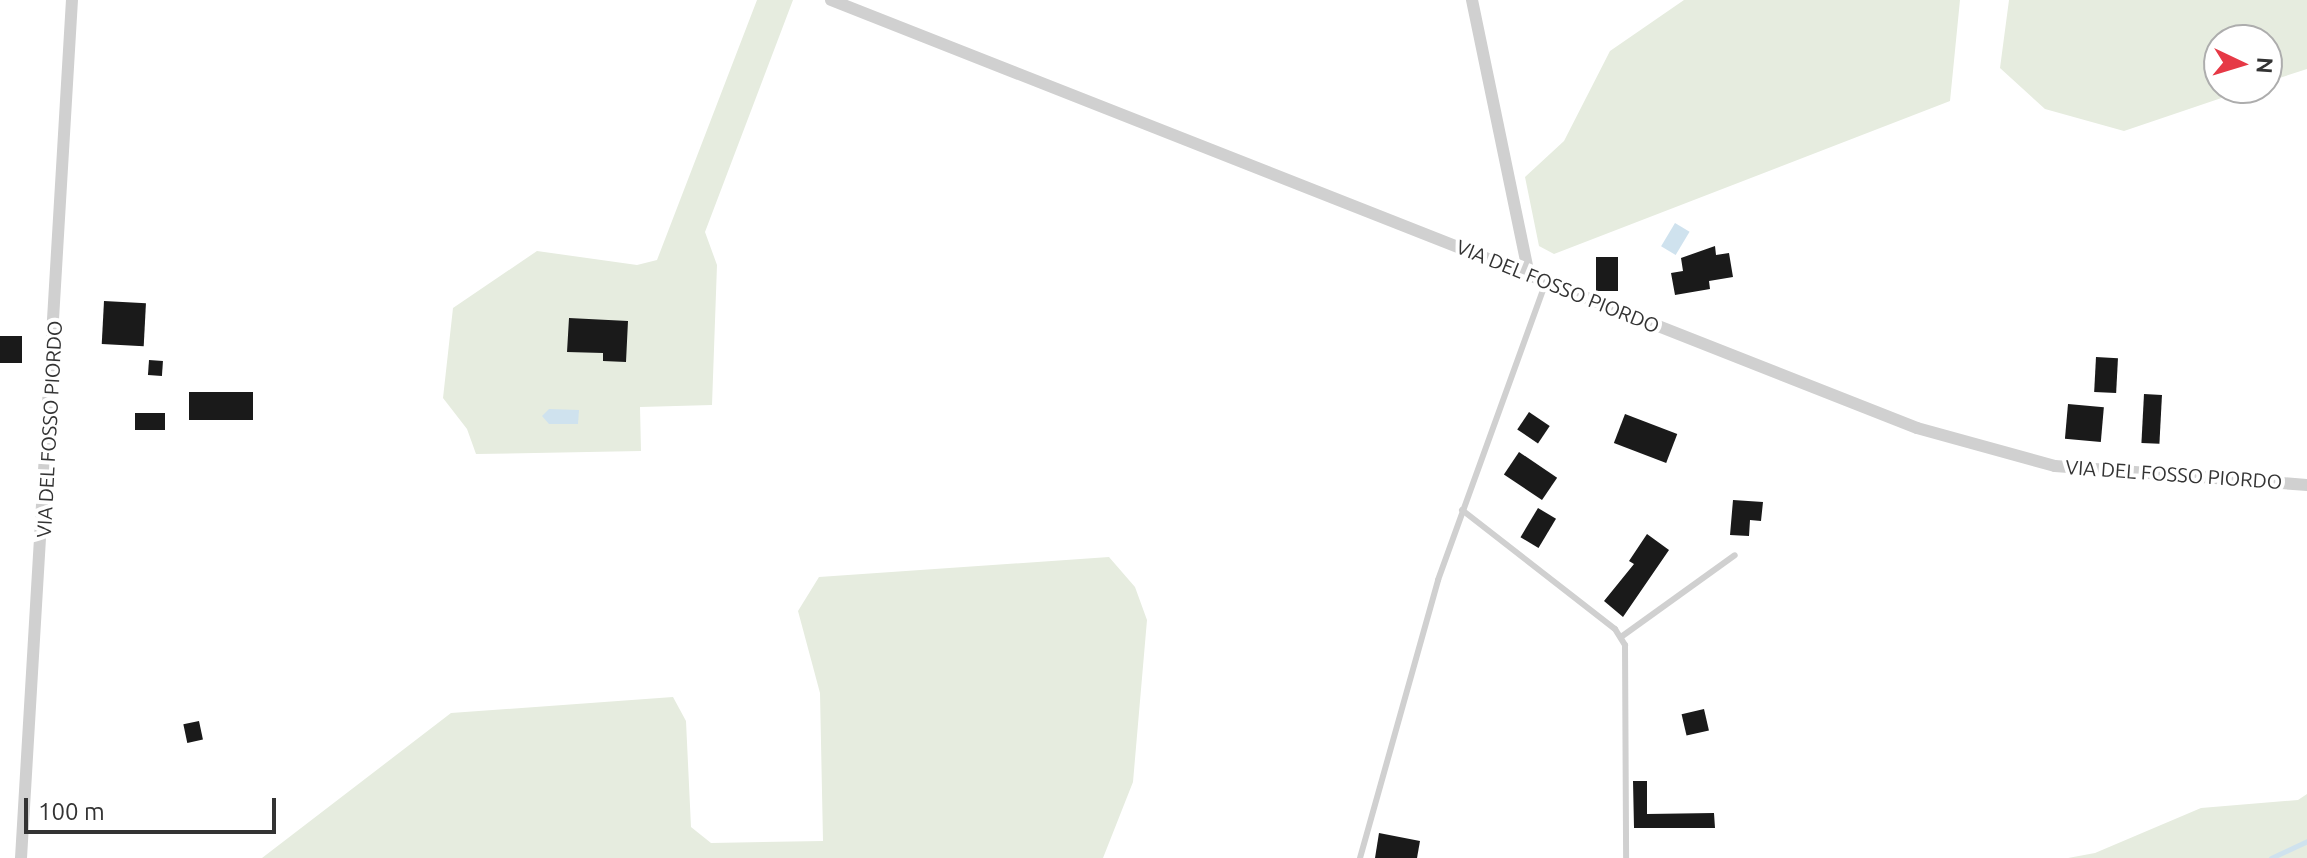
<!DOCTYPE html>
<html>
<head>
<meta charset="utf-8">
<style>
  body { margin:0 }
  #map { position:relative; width:2307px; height:858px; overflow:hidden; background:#fff; font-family:Ubuntu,sans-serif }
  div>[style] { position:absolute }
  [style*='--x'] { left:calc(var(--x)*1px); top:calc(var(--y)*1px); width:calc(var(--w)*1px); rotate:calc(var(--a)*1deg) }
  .green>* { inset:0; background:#e6ecdf }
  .water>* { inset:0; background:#cfe2ee; transform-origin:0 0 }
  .stream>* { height:5px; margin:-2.5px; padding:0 2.5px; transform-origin:2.5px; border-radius:2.5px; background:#cfe2ee }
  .building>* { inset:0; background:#1a1a1a; transform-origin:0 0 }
  .lane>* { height:6px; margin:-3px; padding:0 3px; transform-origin:3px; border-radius:3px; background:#d0d0d0 }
  .street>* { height:12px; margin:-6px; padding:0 6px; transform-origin:6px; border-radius:6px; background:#d0d0d0 }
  span { translate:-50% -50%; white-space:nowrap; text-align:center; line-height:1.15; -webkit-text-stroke:8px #fff; paint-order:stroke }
  .street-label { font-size:20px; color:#333 }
  .north { position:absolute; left:2203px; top:24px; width:80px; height:80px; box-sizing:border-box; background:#fff; border:2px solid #adadad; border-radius:50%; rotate:94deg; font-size:22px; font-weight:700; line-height:32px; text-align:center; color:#333 }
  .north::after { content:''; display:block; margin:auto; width:28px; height:36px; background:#e63946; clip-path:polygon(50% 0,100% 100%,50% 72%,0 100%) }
  .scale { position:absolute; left:24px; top:798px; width:252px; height:36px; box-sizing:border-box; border:4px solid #333; border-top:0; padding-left:10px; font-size:24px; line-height:28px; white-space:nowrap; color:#333; -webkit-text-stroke:6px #fff; paint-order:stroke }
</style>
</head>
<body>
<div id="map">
  <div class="green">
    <div style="clip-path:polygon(757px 0,793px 0,705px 232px,717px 265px,712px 405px,640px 407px,641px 451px,476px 454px,467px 429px,443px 398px,453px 308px,537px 251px,637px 265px,657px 260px)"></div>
    <div style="clip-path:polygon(1684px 0,1960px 0,1950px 101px,1554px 254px,1539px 246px,1525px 177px,1564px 141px,1610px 51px)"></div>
    <div style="clip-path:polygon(2009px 0,2307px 0,2307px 69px,2267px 82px,2267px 40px,2219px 40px,2219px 88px,2251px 88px,2124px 131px,2045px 109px,2000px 68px)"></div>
    <div style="clip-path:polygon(1109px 557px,1135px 587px,1147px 620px,1133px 782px,1103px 858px,262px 858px,451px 713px,673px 697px,686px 721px,691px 827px,711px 843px,823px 841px,820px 693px,798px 611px,819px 577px)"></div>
    <div style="clip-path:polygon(2307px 794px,2307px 858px,2068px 858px,2095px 853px,2201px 808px,2298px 800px)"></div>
  </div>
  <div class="water">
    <div style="left:1675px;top:223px;width:17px;height:27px;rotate:31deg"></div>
    <div style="clip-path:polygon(549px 409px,579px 410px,578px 424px,549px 424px,542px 416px)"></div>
  </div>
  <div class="stream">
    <div style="--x:2271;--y:858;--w:40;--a:-25"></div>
  </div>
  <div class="building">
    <div style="clip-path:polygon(1715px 246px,1716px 255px,1729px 253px,1733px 277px,1709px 281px,1710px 289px,1675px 295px,1671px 273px,1683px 271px,1681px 258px)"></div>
    <div style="left:1596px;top:257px;width:22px;height:34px"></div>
    <div style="left:104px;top:301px;width:42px;height:43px;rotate:3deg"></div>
    <div style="clip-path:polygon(569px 318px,628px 321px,626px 362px,603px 361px,603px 353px,567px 352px)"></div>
    <div style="left:0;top:336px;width:22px;height:27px"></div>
    <div style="left:2096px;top:357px;width:22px;height:35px;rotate:3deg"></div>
    <div style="left:149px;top:360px;width:14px;height:15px;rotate:4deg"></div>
    <div style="left:189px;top:392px;width:64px;height:28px"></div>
    <div style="left:2144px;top:394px;width:18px;height:49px;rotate:3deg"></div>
    <div style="left:2068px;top:404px;width:36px;height:35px;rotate:5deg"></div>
    <div style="left:1529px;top:412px;width:25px;height:21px;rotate:34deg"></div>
    <div style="left:135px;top:413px;width:30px;height:17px"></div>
    <div style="left:1625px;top:414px;width:56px;height:31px;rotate:21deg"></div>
    <div style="left:1519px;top:452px;width:46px;height:27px;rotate:34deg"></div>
    <div style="clip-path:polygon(1733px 500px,1763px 502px,1761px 521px,1750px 520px,1749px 536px,1730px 535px)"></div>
    <div style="left:1538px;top:508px;width:21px;height:34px;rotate:31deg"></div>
    <div style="clip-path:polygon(1647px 534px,1669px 550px,1623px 617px,1604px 601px,1634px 564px,1629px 561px)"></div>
    <div style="left:1704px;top:709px;width:22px;height:23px;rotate:77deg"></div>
    <div style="left:199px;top:721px;width:19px;height:16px;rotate:78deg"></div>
    <div style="clip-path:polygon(1633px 781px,1647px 781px,1647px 814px,1714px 813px,1715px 828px,1634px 828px)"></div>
    <div style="clip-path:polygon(1379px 833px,1420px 841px,1417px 858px,1375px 858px)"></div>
  </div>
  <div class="lane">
    <div style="--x:1462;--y:510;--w:194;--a:37.9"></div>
    <div style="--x:1615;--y:629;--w:19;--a:58"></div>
    <div style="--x:1625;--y:645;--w:213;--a:89.7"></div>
    <div style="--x:1621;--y:637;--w:140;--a:-35.7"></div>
    <div style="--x:1360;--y:858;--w:289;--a:-74.3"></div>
    <div style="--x:1438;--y:580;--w:317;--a:-70.1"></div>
  </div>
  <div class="street">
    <div style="--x:831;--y:0;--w:1167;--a:21.51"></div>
    <div style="--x:1917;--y:428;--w:143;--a:15.4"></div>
    <div style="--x:2055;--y:466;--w:253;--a:4.3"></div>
    <div style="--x:1472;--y:0;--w:281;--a:78.3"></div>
    <div style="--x:21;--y:858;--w:860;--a:-86.6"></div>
  </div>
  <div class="street-label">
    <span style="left:1558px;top:286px;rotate:22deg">VIA DEL FOSSO PIORDO</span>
    <span style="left:49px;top:429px;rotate:-87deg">VIA DEL FOSSO PIORDO</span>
    <span style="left:2174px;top:474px;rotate:4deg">VIA DEL FOSSO PIORDO</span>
  </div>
  <div class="north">N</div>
  <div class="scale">100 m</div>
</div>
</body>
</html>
